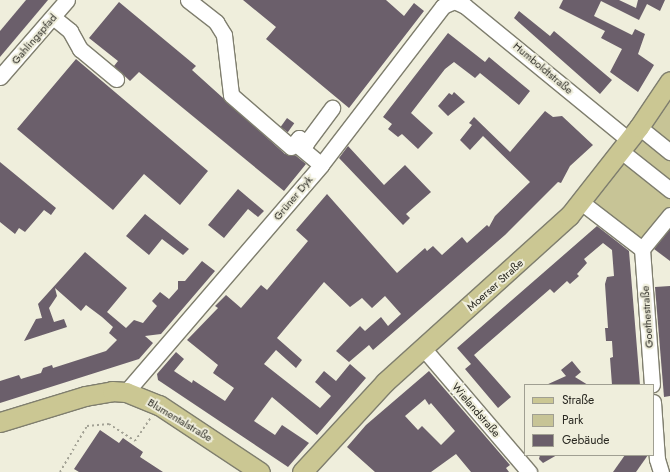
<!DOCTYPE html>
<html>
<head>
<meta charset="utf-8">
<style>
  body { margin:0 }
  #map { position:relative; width:670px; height:472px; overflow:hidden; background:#efeedc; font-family:Jost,sans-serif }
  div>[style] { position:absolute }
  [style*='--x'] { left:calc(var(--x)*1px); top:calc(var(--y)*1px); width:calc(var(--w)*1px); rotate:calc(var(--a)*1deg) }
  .green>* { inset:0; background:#c7c496 }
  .building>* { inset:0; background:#6b5f6b; transform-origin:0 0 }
  .path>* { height:2px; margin-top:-1px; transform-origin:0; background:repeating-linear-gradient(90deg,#a3a295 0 2px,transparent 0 5px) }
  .roads { filter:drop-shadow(1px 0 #7f7e6e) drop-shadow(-1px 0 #7f7e6e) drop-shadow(0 1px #7f7e6e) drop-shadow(0 -1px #7f7e6e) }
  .minor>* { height:15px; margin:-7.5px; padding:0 7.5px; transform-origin:7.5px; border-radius:7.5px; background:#fff }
  .major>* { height:19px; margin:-9.5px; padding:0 9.5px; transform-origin:9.5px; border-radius:9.5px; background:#cbc793 }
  span { translate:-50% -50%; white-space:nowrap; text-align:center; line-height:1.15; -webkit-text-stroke:4px #efeedc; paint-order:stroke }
  .street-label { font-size:11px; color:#2a2922 }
  .legend { position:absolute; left:524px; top:384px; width:130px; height:72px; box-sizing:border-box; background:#efeedc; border:1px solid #a09f92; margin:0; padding:5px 7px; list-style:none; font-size:12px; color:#2a2922 }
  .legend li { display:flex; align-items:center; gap:8px; height:20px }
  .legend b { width:20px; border:1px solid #a09f92 }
</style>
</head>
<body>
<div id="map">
  <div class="green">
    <div style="clip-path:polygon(670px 89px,670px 207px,643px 242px,588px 201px)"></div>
  </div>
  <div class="building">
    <div style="clip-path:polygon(26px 0,48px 0,0 57px,0 31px)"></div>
    <div style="clip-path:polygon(243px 0,386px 0,404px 16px,414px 3px,424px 11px,349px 108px,266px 39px,276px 27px)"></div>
    <div style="clip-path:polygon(563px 0,619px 0,636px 8px,638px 0,665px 0,660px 11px,647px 4px,639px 20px,601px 1px,594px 16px,632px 35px,635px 29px,645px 34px,638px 54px,654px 65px,638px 92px,610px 72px,622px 49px,601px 38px,605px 31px,559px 8px)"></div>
    <div style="clip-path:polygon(119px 2px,196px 66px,192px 70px,285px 154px,295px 155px,306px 164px,284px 191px,139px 72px,130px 81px,114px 66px,118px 61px,89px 38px)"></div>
    <div style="clip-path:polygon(519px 11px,550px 36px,554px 31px,612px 80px,600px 94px,514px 18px)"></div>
    <div style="clip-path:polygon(448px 33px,485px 62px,489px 57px,530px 91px,519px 105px,480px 73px,475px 78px,454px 62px,445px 69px,411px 113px,433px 133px,418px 149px,402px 134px,398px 137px,388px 129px,392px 124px,383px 117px)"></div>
    <div style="clip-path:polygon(76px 59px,208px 171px,180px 205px,144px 174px,113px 210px,17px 129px)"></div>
    <div style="clip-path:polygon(454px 92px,465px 102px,448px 116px,438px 106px,449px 93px,452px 95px)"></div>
    <div style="clip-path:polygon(545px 111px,553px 117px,562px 116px,593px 145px,570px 166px,561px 183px,558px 182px,505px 235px,373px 350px,369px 345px,349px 362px,336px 351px,360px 326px,365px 331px,381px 317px,388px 326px,401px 314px,385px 296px,372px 308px,362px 298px,350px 307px,324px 282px,277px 338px,302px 360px,296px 368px,276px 350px,264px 364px,320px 408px,331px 396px,315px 382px,324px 371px,336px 381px,350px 364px,366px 378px,317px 435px,272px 397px,254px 421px,275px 435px,282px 425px,309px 443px,288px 467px,158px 380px,157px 374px,176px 352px,184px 359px,174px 371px,192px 383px,193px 380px,225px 401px,234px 388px,213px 373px,218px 365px,187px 340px,218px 308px,215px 306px,226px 295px,241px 308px,261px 285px,267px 290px,308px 241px,296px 230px,327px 194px,397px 273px,425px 248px,427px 251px,433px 246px,442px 255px,462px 237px,467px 243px,487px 225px,489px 227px,495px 216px,530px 182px,483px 136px,470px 150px,460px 140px,472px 125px,469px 123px,474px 117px,510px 152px)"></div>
    <div style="left:287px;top:118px;width:9px;height:11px;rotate:36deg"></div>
    <div style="clip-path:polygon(348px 146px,384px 185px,405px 165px,431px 192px,406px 214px,410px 218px,403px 225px,339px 158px)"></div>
    <div style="clip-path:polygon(0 162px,56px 208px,51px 215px,44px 210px,25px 232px,19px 228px,15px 234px,0 222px)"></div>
    <div style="clip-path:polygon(238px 189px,264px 211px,258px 217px,248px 209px,224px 238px,208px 225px)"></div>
    <div style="clip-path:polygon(145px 214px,180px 242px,189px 249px,183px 255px,162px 239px,149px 255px,126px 236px)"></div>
    <div style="clip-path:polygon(597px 226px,629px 251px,640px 385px,612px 385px,610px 358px,613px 357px,612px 341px,606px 341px,605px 328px,608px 328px,605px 284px,607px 277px,614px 276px,612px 250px,603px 243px,584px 259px,587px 263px,577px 274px,579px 276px,570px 284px,567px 281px,554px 293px,550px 289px,474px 355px,511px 397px,498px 408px,465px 369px,471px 364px,457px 348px)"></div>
    <div style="clip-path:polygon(670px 229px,670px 261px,654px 249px)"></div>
    <div style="clip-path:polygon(85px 252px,127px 288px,107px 312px,126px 328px,134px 320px,143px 323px,157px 306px,152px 301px,160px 292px,169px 299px,178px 289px,178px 281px,185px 281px,202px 261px,215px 271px,161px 334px,145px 336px,153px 343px,139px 359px,0 403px,0 381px,19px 375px,21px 379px,24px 378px,41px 373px,43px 368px,52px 365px,53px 368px,106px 351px,117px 340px,109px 333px,113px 327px,102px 317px,86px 305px,81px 311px,55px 288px,57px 296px,49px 308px,54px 322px,64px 319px,67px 327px,24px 341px,36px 319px,42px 318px,38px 304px)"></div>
    <div style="clip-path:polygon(670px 286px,670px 396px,664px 397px,655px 287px)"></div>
    <div style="clip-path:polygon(572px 361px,581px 372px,575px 377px,588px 385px,546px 385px,566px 376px,561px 370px)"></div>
    <div style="clip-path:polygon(evenodd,429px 371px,510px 465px,506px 468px,509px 472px,471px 472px,456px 454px,431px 472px,375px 472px,347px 447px,366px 425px,429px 371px,425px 399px,429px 405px,431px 403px,455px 431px,441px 445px,422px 426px,418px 430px,405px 416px,425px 399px)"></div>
    <div style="clip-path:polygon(100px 430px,119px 443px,123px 438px,143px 452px,140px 457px,163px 472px,79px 472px,74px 469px)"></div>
    <div style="clip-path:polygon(540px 455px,557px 455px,543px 463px,539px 459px)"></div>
    <div style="clip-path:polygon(625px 455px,648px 455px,636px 472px,613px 472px)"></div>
  </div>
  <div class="path">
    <div style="--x:60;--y:472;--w:53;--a:-59.6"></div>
    <div style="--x:87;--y:426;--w:22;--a:-5"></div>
    <div style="--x:109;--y:424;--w:31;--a:33"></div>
    <div style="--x:135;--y:441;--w:29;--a:-56"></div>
  </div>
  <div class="roads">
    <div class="minor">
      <div style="--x:188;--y:0;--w:36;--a:38"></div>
      <div style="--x:216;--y:22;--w:15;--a:58"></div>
      <div style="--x:224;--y:35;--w:60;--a:83.3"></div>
      <div style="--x:231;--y:95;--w:79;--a:40.9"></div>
      <div style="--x:291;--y:147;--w:12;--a:-48"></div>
      <div style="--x:299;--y:138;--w:9;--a:36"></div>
      <div style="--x:306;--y:143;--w:44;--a:-53.4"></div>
      <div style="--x:53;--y:17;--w:22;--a:39"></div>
      <div style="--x:70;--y:31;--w:21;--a:61"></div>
      <div style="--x:80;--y:49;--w:47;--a:39.8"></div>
      <div style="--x:0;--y:77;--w:102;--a:-49"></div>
      <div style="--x:639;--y:127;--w:40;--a:39"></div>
      <div style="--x:295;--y:143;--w:34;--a:40"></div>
      <div style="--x:621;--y:151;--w:63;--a:38.5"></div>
      <div style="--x:581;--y:202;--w:77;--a:37.6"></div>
      <div style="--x:642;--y:249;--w:136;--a:85.8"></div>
      <div style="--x:642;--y:249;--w:44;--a:-50.5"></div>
      <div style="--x:424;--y:349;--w:162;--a:49.5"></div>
      <div style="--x:126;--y:392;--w:299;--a:-49.3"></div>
      <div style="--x:321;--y:165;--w:200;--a:-52.5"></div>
      <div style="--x:443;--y:6;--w:12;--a:-24"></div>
      <div style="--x:454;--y:1;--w:12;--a:24"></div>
      <div style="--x:465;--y:6;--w:212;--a:39.3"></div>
      <div style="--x:653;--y:402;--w:57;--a:86"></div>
      <div style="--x:657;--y:459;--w:14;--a:73"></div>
    </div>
    <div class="major">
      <div style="--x:0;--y:422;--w:89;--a:-17"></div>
      <div style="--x:85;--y:396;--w:27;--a:-10"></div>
      <div style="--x:112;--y:391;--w:14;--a:4"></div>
      <div style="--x:126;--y:392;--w:35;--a:22"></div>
      <div style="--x:159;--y:405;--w:121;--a:33.6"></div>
      <div style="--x:302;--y:472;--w:122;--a:-47.3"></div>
      <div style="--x:385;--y:382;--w:248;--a:-42.1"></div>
      <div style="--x:569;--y:216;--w:113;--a:-51.8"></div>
      <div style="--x:639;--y:127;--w:55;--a:-56"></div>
    </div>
  </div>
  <div class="street-label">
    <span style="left:34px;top:39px;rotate:-49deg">Gahlingspfad</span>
    <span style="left:543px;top:68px;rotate:40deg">Humboldtstraße</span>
    <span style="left:293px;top:198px;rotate:-50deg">Grüner Dyk</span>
    <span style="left:495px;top:285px;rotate:-42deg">Moerser Straße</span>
    <span style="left:647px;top:317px;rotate:-94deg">Goethestraße</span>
    <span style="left:476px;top:410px;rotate:49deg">Wielandstraße</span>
    <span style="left:180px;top:420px;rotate:31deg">Blumentalstraße</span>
  </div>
  <ul class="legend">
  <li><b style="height:5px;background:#cbc793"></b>Straße</li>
  <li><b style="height:11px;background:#c7c496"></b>Park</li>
  <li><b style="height:11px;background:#6b5f6b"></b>Gebäude</li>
  </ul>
</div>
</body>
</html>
